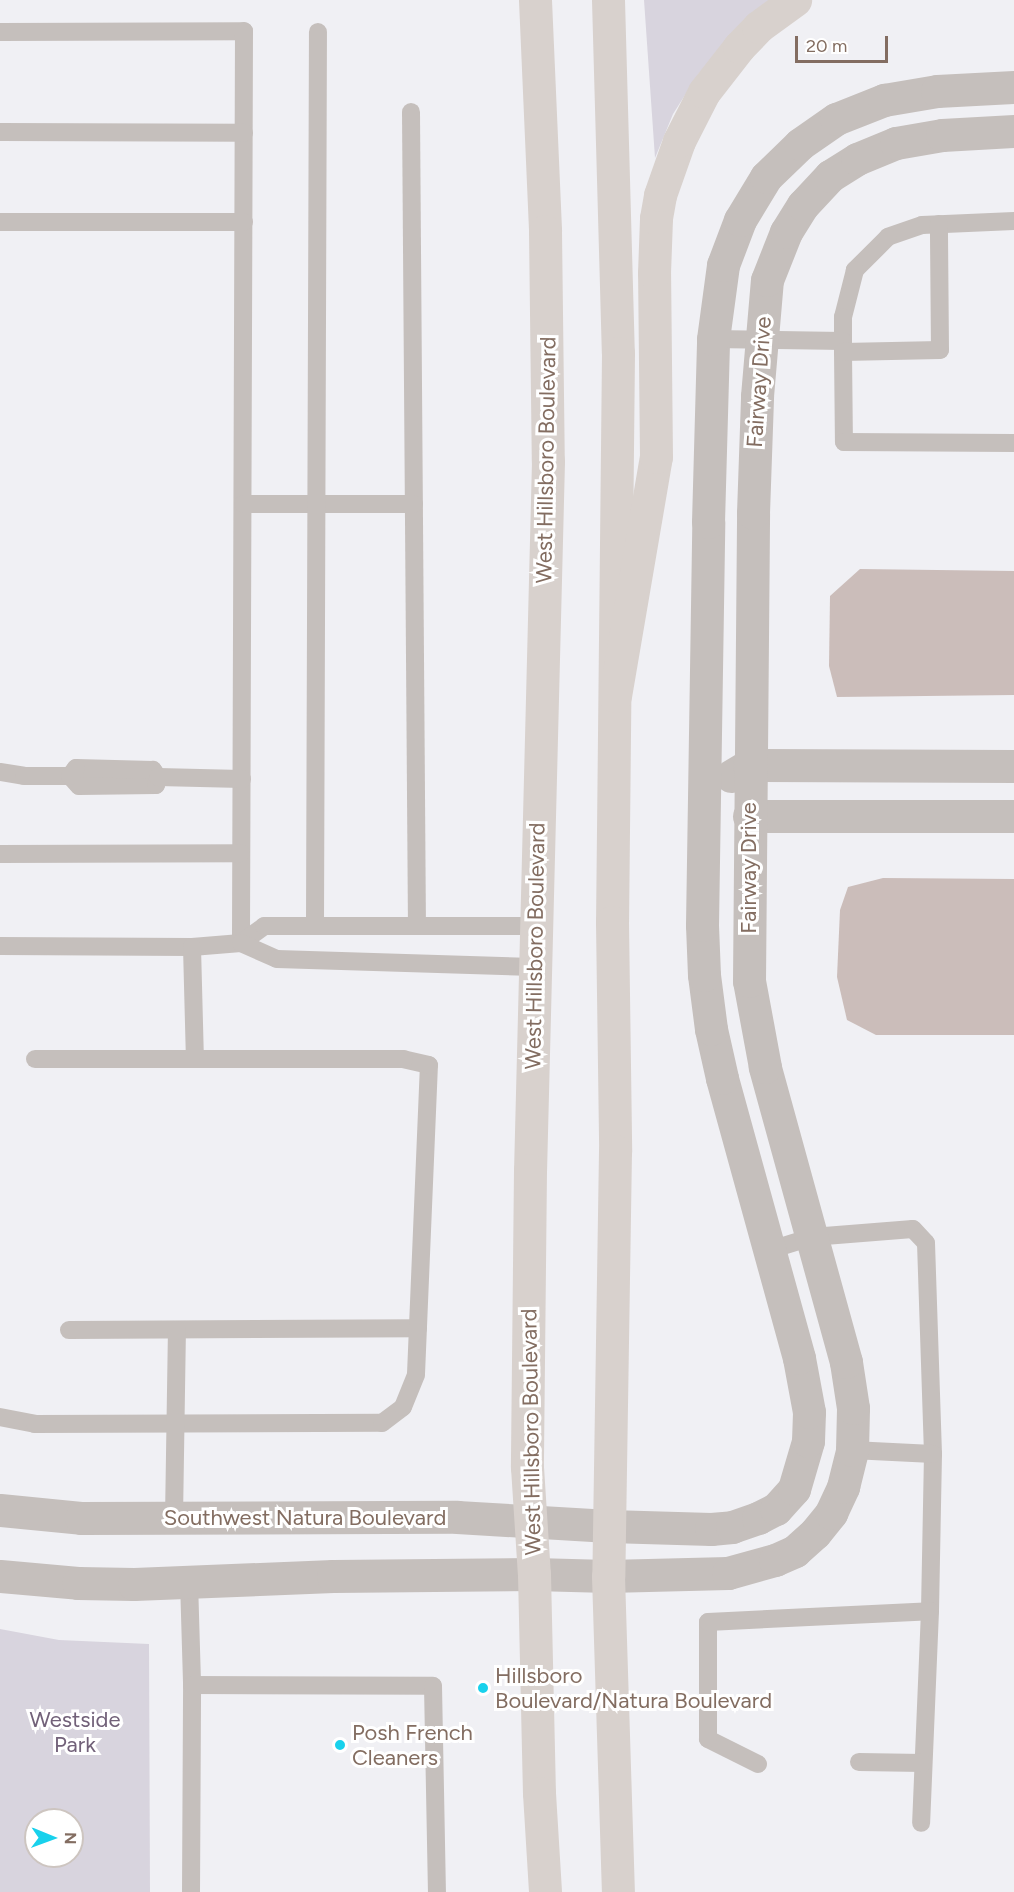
<!DOCTYPE html>
<html>
<head>
<meta charset="utf-8">
<style>
  body { margin:0 }
  #map { position:relative; width:1014px; height:1892px; overflow:hidden; background:#f0f0f4; font-family:Figtree,sans-serif }
  div>[style] { position:absolute }
  [style*='--x'] { left:calc(var(--x)*1px); top:calc(var(--y)*1px); width:calc(var(--w)*1px); rotate:calc(var(--a)*1deg) }
  .green>* { inset:0; background:#d8d4de }
  .water>* { inset:0; background:#cbbdba }
  .service>* { height:18px; margin:-9px; padding:0 9px; transform-origin:9px; border-radius:9px; background:#c5bfbc }
  .minor>* { height:33px; margin:-16.5px; padding:0 16.5px; transform-origin:16.5px; border-radius:16.5px; background:#c5bfbc }
  .tertiary>* { height:33px; margin:-16.5px; padding:0 16.5px; transform-origin:16.5px; border-radius:16.5px; background:#c5bfbc }
  .primary>* { height:33px; margin:-16.5px; padding:0 16.5px; transform-origin:16.5px; border-radius:16.5px; background:#d8d1cd }
  .motorway>* { height:33px; margin:-16.5px; padding:0 16.5px; transform-origin:16.5px; border-radius:16.5px; background:#d8d1cd }
  .dots>* { width:16px; height:16px; translate:-50% -50%; box-sizing:border-box; border:3px solid #fff; border-radius:50% }
  span { translate:-50% -50%; white-space:nowrap; text-align:center; line-height:1.15; -webkit-text-stroke:6px #fff; paint-order:stroke }
  .street-label { font-size:22px; color:#836d61 }
  .poi-label { font-size:22px; color:#836d61 }
  .left { translate:0 -50%; text-align:left }
  .park-label { font-size:22px; color:#726179 }
  .north { position:absolute; left:24px; top:1808px; width:60px; height:60px; box-sizing:border-box; background:#fff; border:2px solid #cdc5c0; border-radius:50%; rotate:91deg; font-size:16px; font-weight:700; line-height:24px; text-align:center; color:#836d61 }
  .north::after { content:''; display:block; margin:auto; width:21px; height:27px; background:#18d1ec; clip-path:polygon(50% 0,100% 100%,50% 72%,0 100%) }
  .scale { position:absolute; left:795px; top:36px; width:93px; height:27px; box-sizing:border-box; border:3px solid #836d61; border-top:0; padding-left:8px; font-size:18px; line-height:21px; white-space:nowrap; color:#836d61; -webkit-text-stroke:4px #fff; paint-order:stroke }
</style>
</head>
<body>
<div id="map">
  <div class="green">
    <div style="clip-path:polygon(644px 0,770px 0,699px 73px,673px 114px,655px 158px)"></div>
    <div style="clip-path:polygon(evenodd,0 1629px,59px 1640px,149px 1644px,150px 1892px,0 1892px,0 1629px,36px 1820px,72px 1820px,72px 1856px,36px 1856px,36px 1820px)"></div>
  </div>
  <div class="water">
    <div style="clip-path:polygon(860px 569px,1014px 571px,1014px 695px,837px 697px,829px 666px,830px 596px)"></div>
    <div style="clip-path:polygon(883px 878px,1014px 879px,1014px 1035px,876px 1035px,847px 1020px,837px 977px,840px 910px,848px 887px)"></div>
  </div>
  <div class="service">
    <div style="--x:0;--y:32;--w:244;--a:-0.2"></div>
    <div style="--x:244;--y:31;--w:912;--a:90.19"></div>
    <div style="--x:411;--y:112;--w:813;--a:89.58"></div>
    <div style="--x:0;--y:132;--w:244;--a:0.2"></div>
    <div style="--x:1014;--y:221;--w:92;--a:177.5"></div>
    <div style="--x:922;--y:225;--w:36;--a:161"></div>
    <div style="--x:888;--y:237;--w:47;--a:135"></div>
    <div style="--x:855;--y:270;--w:49;--a:104.3"></div>
    <div style="--x:843;--y:317;--w:35;--a:90"></div>
    <div style="--x:843;--y:352;--w:90;--a:89.4"></div>
    <div style="--x:844;--y:442;--w:170;--a:0.3"></div>
    <div style="--x:0;--y:222;--w:244;--a:0"></div>
    <div style="--x:713;--y:339;--w:130;--a:0.9"></div>
    <div style="--x:843;--y:352;--w:97;--a:-1.2"></div>
    <div style="--x:940;--y:350;--w:126;--a:-90.5"></div>
    <div style="--x:243;--y:504;--w:171;--a:0"></div>
    <div style="--x:0;--y:772;--w:24;--a:9"></div>
    <div style="--x:24;--y:776;--w:46;--a:0"></div>
    <div style="--x:70;--y:776;--w:13;--a:48"></div>
    <div style="--x:79;--y:786;--w:77;--a:-0.7"></div>
    <div style="--x:156;--y:785;--w:8;--a:-76"></div>
    <div style="--x:158;--y:777;--w:9;--a:-126"></div>
    <div style="--x:153;--y:770;--w:77;--a:-178.5"></div>
    <div style="--x:76;--y:768;--w:10;--a:127"></div>
    <div style="--x:158;--y:777;--w:84;--a:1.4"></div>
    <div style="--x:0;--y:854;--w:241;--a:-0.2"></div>
    <div style="--x:315;--y:924;--w:892;--a:-89.81"></div>
    <div style="--x:241;--y:943;--w:29;--a:-36"></div>
    <div style="--x:264;--y:926;--w:272;--a:0"></div>
    <div style="--x:0;--y:946;--w:192;--a:0.3"></div>
    <div style="--x:192;--y:947;--w:49;--a:-4.7"></div>
    <div style="--x:241;--y:943;--w:39;--a:24"></div>
    <div style="--x:277;--y:959;--w:257;--a:1.8"></div>
    <div style="--x:192;--y:947;--w:112;--a:88.5"></div>
    <div style="--x:770;--y:1250;--w:44;--a:-17.2"></div>
    <div style="--x:812;--y:1237;--w:101;--a:-4.5"></div>
    <div style="--x:913;--y:1229;--w:19;--a:47"></div>
    <div style="--x:926;--y:1243;--w:211;--a:88.1"></div>
    <div style="--x:933;--y:1454;--w:157;--a:91.1"></div>
    <div style="--x:930;--y:1611;--w:212;--a:92.4"></div>
    <div style="--x:69;--y:1330;--w:349;--a:-0.3"></div>
    <div style="--x:0;--y:1417;--w:36;--a:11"></div>
    <div style="--x:35;--y:1424;--w:347;--a:-0.2"></div>
    <div style="--x:382;--y:1423;--w:26;--a:-37"></div>
    <div style="--x:403;--y:1407;--w:35;--a:-68"></div>
    <div style="--x:416;--y:1374;--w:309;--a:-87.6"></div>
    <div style="--x:429;--y:1065;--w:26;--a:-167"></div>
    <div style="--x:404;--y:1059;--w:369;--a:180"></div>
    <div style="--x:852;--y:1450;--w:81;--a:2.8"></div>
    <div style="--x:174;--y:1518;--w:188;--a:-89.1"></div>
    <div style="--x:189;--y:1581;--w:104;--a:88.3"></div>
    <div style="--x:859;--y:1762;--w:64;--a:0.9"></div>
    <div style="--x:758;--y:1764;--w:56;--a:-153.4"></div>
    <div style="--x:708;--y:1739;--w:117;--a:-90"></div>
    <div style="--x:708;--y:1622;--w:222;--a:-2.8"></div>
    <div style="--x:191;--y:1892;--w:207;--a:-89.7"></div>
    <div style="--x:192;--y:1685;--w:241;--a:0.2"></div>
    <div style="--x:433;--y:1686;--w:206;--a:88.9"></div>
  </div>
  <div class="minor">
    <div style="--x:731;--y:776;--w:21;--a:-31"></div>
    <div style="--x:749;--y:765;--w:265;--a:0.2"></div>
    <div style="--x:749;--y:816;--w:265;--a:0"></div>
    <div style="--x:609;--y:1526;--w:102;--a:1.7"></div>
    <div style="--x:711;--y:1529;--w:21;--a:-5"></div>
    <div style="--x:732;--y:1527;--w:28;--a:-19"></div>
    <div style="--x:758;--y:1518;--w:20;--a:-27"></div>
    <div style="--x:776;--y:1509;--w:27;--a:-48"></div>
    <div style="--x:794;--y:1489;--w:50;--a:-73.7"></div>
    <div style="--x:808;--y:1441;--w:29;--a:-88"></div>
    <div style="--x:809;--y:1412;--w:55;--a:-100.5"></div>
    <div style="--x:799;--y:1358;--w:290;--a:-105.4"></div>
    <div style="--x:722;--y:1078;--w:50;--a:-102.7"></div>
    <div style="--x:711;--y:1029;--w:54;--a:-97.4"></div>
    <div style="--x:704;--y:975;--w:50;--a:-92.3"></div>
    <div style="--x:702;--y:925;--w:403;--a:-89.1"></div>
    <div style="--x:708;--y:522;--w:183;--a:-88.4"></div>
    <div style="--x:713;--y:339;--w:75;--a:-82.3"></div>
    <div style="--x:723;--y:265;--w:48;--a:-69.3"></div>
    <div style="--x:740;--y:220;--w:50;--a:-58.8"></div>
    <div style="--x:766;--y:177;--w:47;--a:-44.1"></div>
    <div style="--x:800;--y:144;--w:44;--a:-34.8"></div>
    <div style="--x:836;--y:119;--w:52;--a:-21.6"></div>
    <div style="--x:884;--y:100;--w:54;--a:-9.6"></div>
    <div style="--x:937;--y:91;--w:77;--a:-3"></div>
    <div style="--x:608;--y:1576;--w:120;--a:-1.4"></div>
    <div style="--x:728;--y:1573;--w:49;--a:-15.5"></div>
    <div style="--x:775;--y:1560;--w:22;--a:-24"></div>
    <div style="--x:795;--y:1551;--w:27;--a:-42"></div>
    <div style="--x:815;--y:1533;--w:26;--a:-51"></div>
    <div style="--x:831;--y:1513;--w:29;--a:-65"></div>
    <div style="--x:843;--y:1487;--w:38;--a:-76"></div>
    <div style="--x:852;--y:1450;--w:42;--a:-88.6"></div>
    <div style="--x:853;--y:1408;--w:47;--a:-98.7"></div>
    <div style="--x:846;--y:1362;--w:306;--a:-105.4"></div>
    <div style="--x:765;--y:1067;--w:87;--a:-100.5"></div>
    <div style="--x:749;--y:981;--w:468;--a:-89.5"></div>
    <div style="--x:753;--y:513;--w:117;--a:-88"></div>
    <div style="--x:757;--y:396;--w:116;--a:-85.1"></div>
    <div style="--x:767;--y:280;--w:52;--a:-68.4"></div>
    <div style="--x:786;--y:232;--w:32;--a:-58"></div>
    <div style="--x:803;--y:205;--w:40;--a:-47"></div>
    <div style="--x:830;--y:176;--w:32;--a:-32"></div>
    <div style="--x:857;--y:159;--w:42;--a:-22.3"></div>
    <div style="--x:896;--y:143;--w:47;--a:-9.9"></div>
    <div style="--x:942;--y:135;--w:72;--a:-3.2"></div>
  </div>
  <div class="tertiary">
    <div style="--x:0;--y:1510;--w:81;--a:5.6"></div>
    <div style="--x:81;--y:1518;--w:376;--a:-0.2"></div>
    <div style="--x:457;--y:1517;--w:152;--a:3.4"></div>
    <div style="--x:0;--y:1576;--w:78;--a:5.1"></div>
    <div style="--x:78;--y:1583;--w:56;--a:1"></div>
    <div style="--x:134;--y:1584;--w:199;--a:-2.3"></div>
    <div style="--x:333;--y:1576;--w:201;--a:-0.6"></div>
    <div style="--x:534;--y:1574;--w:74;--a:1.5"></div>
  </div>
  <div class="primary">
    <div style="--x:535;--y:0;--w:231;--a:87.5"></div>
    <div style="--x:545;--y:231;--w:230;--a:89.3"></div>
    <div style="--x:548;--y:461;--w:709;--a:91.45"></div>
    <div style="--x:530;--y:1170;--w:297;--a:90.6"></div>
    <div style="--x:527;--y:1467;--w:107;--a:86.3"></div>
    <div style="--x:534;--y:1574;--w:219;--a:88.7"></div>
    <div style="--x:539;--y:1793;--w:99;--a:86.5"></div>
    <div style="--x:608;--y:0;--w:353;--a:88.4"></div>
    <div style="--x:618;--y:353;--w:569;--a:90.6"></div>
    <div style="--x:612;--y:922;--w:229;--a:89.2"></div>
    <div style="--x:615;--y:1151;--w:425;--a:90.9"></div>
    <div style="--x:608;--y:1576;--w:316;--a:88.2"></div>
  </div>
  <div class="motorway">
    <div style="--x:615;--y:696;--w:242;--a:-80.3"></div>
    <div style="--x:656;--y:457;--w:184;--a:-90.6"></div>
    <div style="--x:654;--y:273;--w:55;--a:-87.9"></div>
    <div style="--x:656;--y:218;--w:23;--a:-80"></div>
    <div style="--x:660;--y:195;--w:57;--a:-70.6"></div>
    <div style="--x:679;--y:141;--w:55;--a:-63"></div>
    <div style="--x:704;--y:92;--w:57;--a:-52.1"></div>
    <div style="--x:739;--y:47;--w:28;--a:-46"></div>
    <div style="--x:758;--y:27;--w:46;--a:-36.1"></div>
  </div>
  <div class="dots">
    <div style="left:483px;top:1688px;background:#18d1ec"></div>
    <div style="left:340px;top:1745px;background:#18d1ec"></div>
  </div>
  <div class="street-label">
    <span style="left:759px;top:382px;rotate:-86deg">Fairway Drive</span>
    <span style="left:546px;top:460px;rotate:-89deg">West Hillsboro Boulevard</span>
    <span style="left:749px;top:868px;rotate:-90deg">Fairway Drive</span>
    <span style="left:535px;top:946px;rotate:-89deg">West Hillsboro Boulevard</span>
    <span style="left:531px;top:1432px;rotate:-91deg">West Hillsboro Boulevard</span>
    <span style="left:305px;top:1518px">Southwest Natura Boulevard</span>
  </div>
  <div class="poi-label">
    <span class="left" style="left:495px;top:1688px">Hillsboro<br>Boulevard/Natura Boulevard</span>
    <span class="left" style="left:352px;top:1745px">Posh French<br>Cleaners</span>
  </div>
  <div class="park-label">
    <span style="left:75px;top:1732px">Westside<br>Park</span>
  </div>
  <div class="north">N</div>
  <div class="scale">20 m</div>
</div>
</body>
</html>
